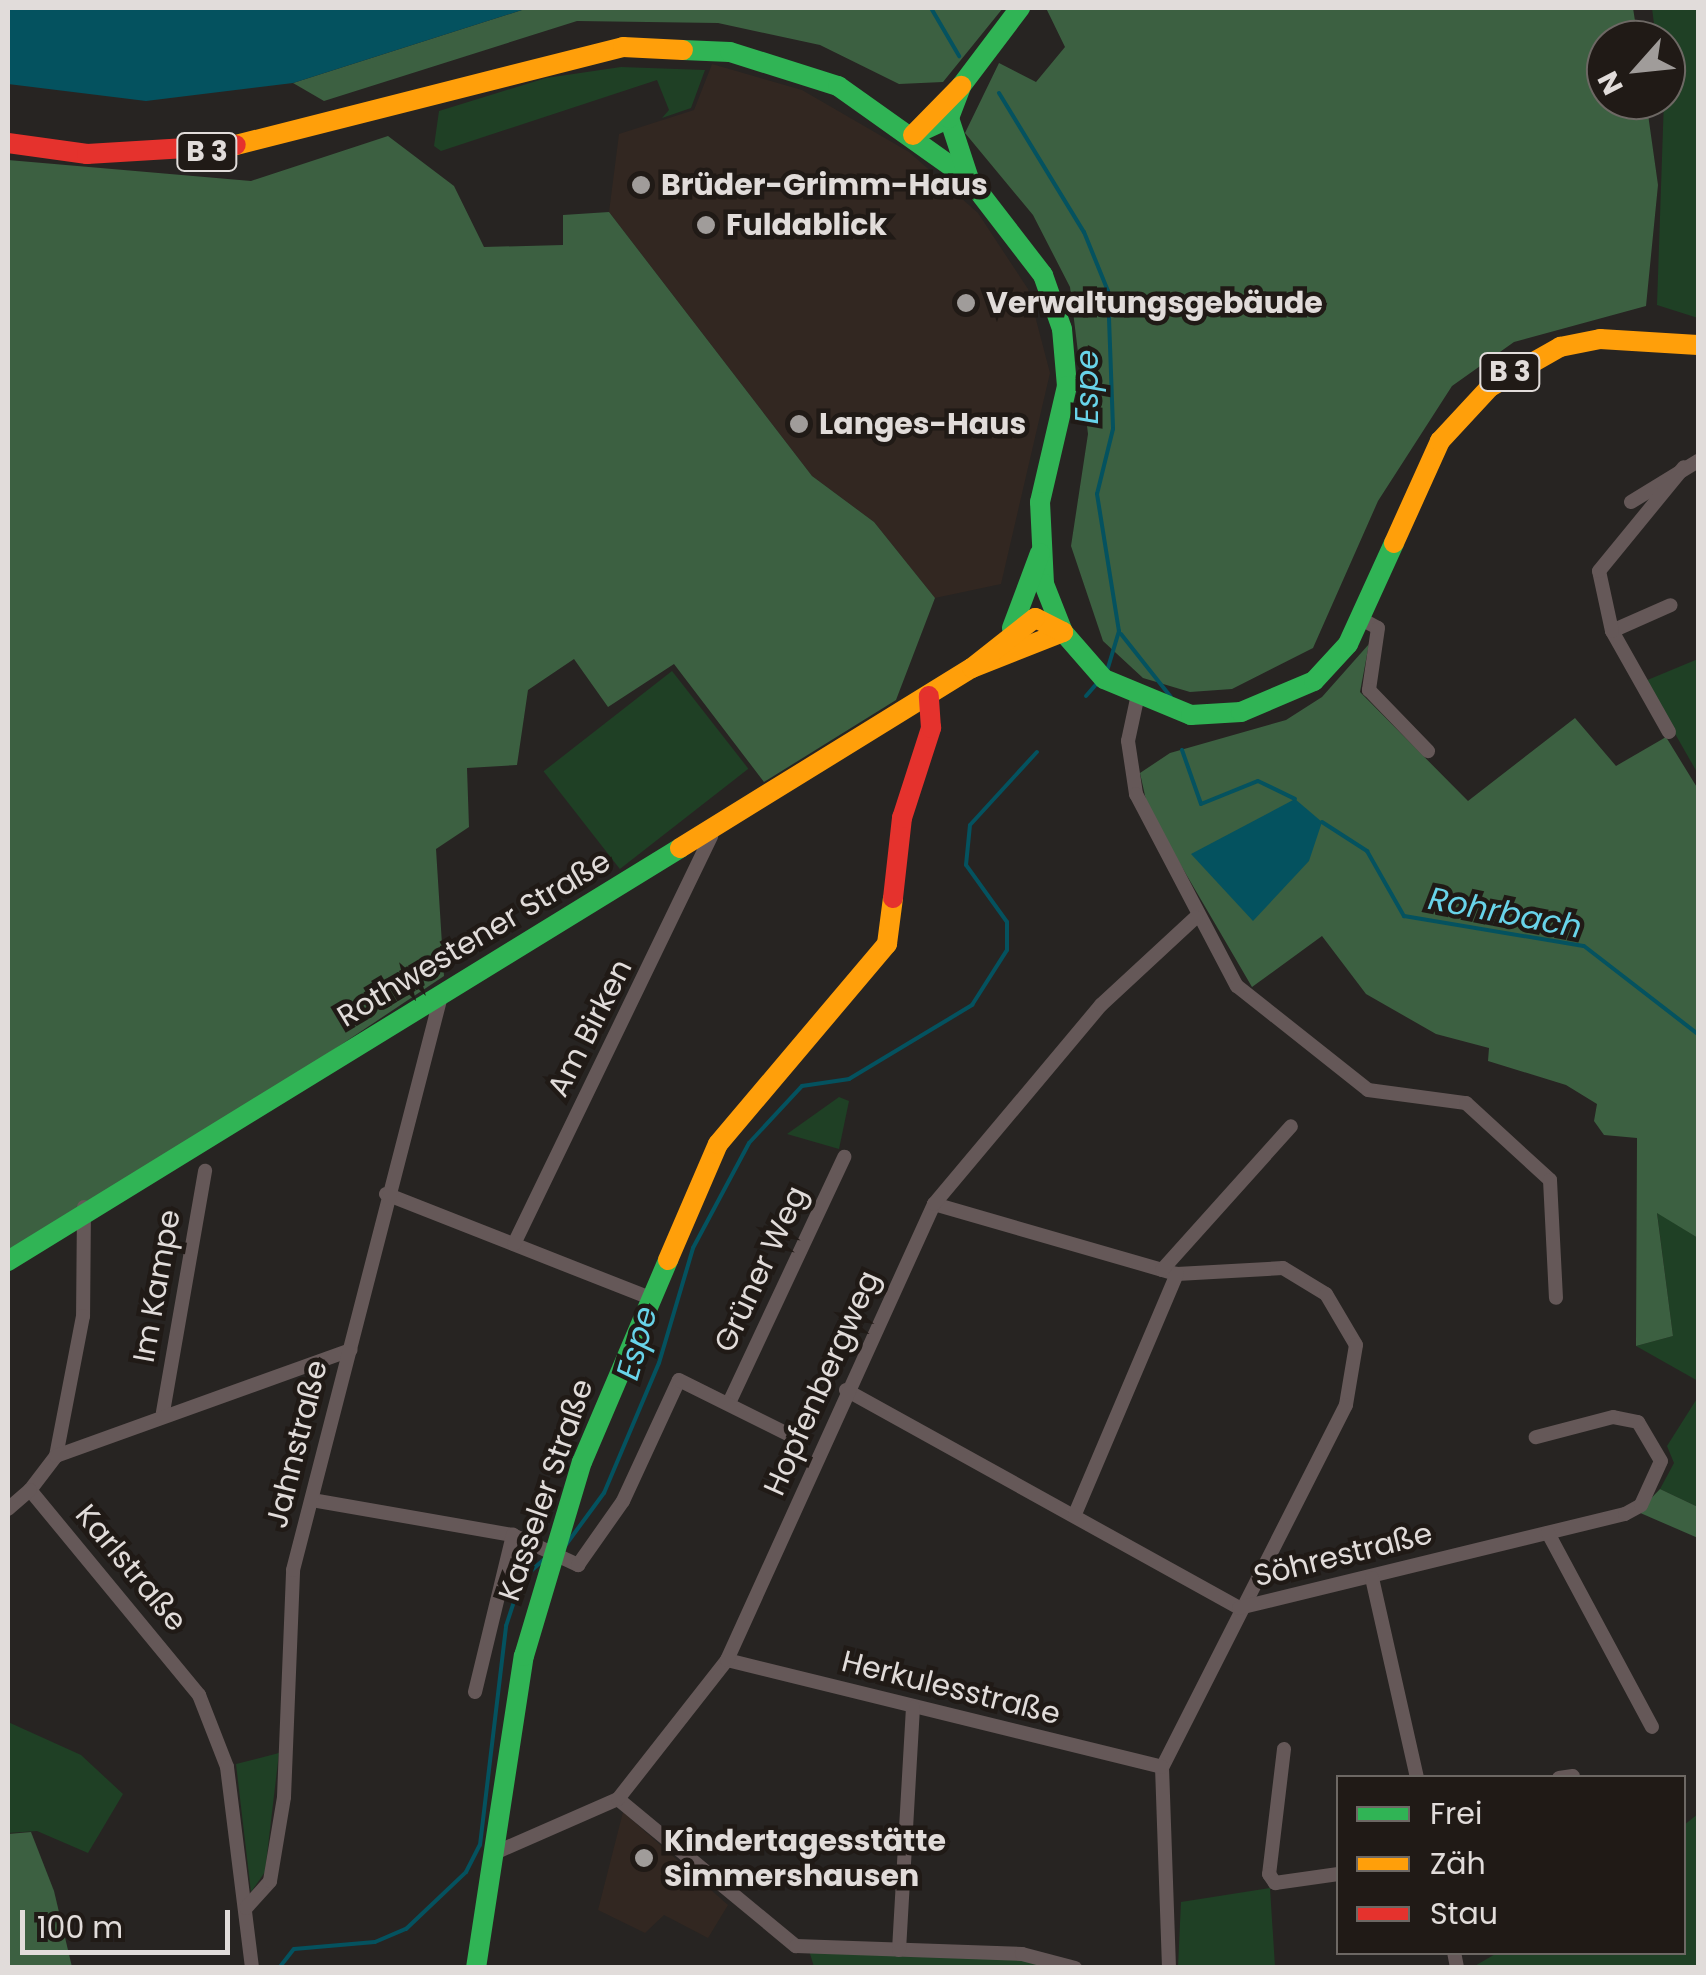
<!DOCTYPE html>
<html>
<head>
<meta charset="utf-8">
<style>
  body { margin:0 }
  #map { position:relative; width:1706px; height:1975px; overflow:hidden; background:#272422; font-family:Poppins,sans-serif }
  div>[style] { position:absolute }
  [style*='--x'] { left:calc(var(--x)*1px); top:calc(var(--y)*1px); width:calc(var(--w)*1px); rotate:calc(var(--a)*1deg) }
  .built>* { inset:0; background:#322721 }
  .green>* { inset:0; background:#1f4025; transform-origin:0 0 }
  .forest>* { inset:0; background:#3c6041 }
  .water>* { inset:0; background:#04525f }
  .stream>* { height:4px; margin:-2px; padding:0 2px; transform-origin:2px; border-radius:2px; background:#04525f }
  .street>* { height:14px; margin:-7px; padding:0 7px; transform-origin:7px; border-radius:7px; background:#655858 }
  .fast>* { height:20px; margin:-10px; padding:0 10px; transform-origin:10px; border-radius:10px; background:#30b455 }
  .slow>* { height:20px; margin:-10px; padding:0 10px; transform-origin:10px; border-radius:10px; background:#ff9f0a }
  .jam>* { height:20px; margin:-10px; padding:0 10px; transform-origin:10px; border-radius:10px; background:#e5322d }
  .dots>* { width:28px; height:28px; translate:-50% -50%; box-sizing:border-box; border:5px solid #201a16; border-radius:50% }
  span { translate:-50% -50%; white-space:nowrap; text-align:center; line-height:1.15; -webkit-text-stroke:9px #201a16; paint-order:stroke }
  .shield-label span { padding:2px 8px; background:#201a16; border:2px solid; border-radius:8px; -webkit-text-stroke-width:0 }
  .shield-label { font-size:28px; color:#e1dcda; font-weight:700 }
  .poi-label { font-size:30px; color:#e1dcda; font-weight:700 }
  .left { translate:0 -50%; text-align:left }
  .street-label { font-size:30px; color:#e1dcda }
  .water-label { font-size:32px; color:#68d3e9; font-style:italic }
  .frame { position:absolute; inset:0; border:10px solid #e1dcda; pointer-events:none }
  .legend { position:absolute; left:1336px; top:1775px; width:350px; height:180px; box-sizing:border-box; background:#201a16; border:2px solid #6d6864; margin:0; padding:12px 18px; list-style:none; font-size:30px; color:#e1dcda }
  .legend li { display:flex; align-items:center; gap:20px; height:50px }
  .legend b { width:50px; border:2px solid #6d6864 }
  .north { position:absolute; left:1586px; top:20px; width:100px; height:100px; box-sizing:border-box; background:#201a16; border:2px solid #6d6864; border-radius:50%; rotate:243deg; font-size:28px; font-weight:700; line-height:40px; text-align:center; color:#e1dcda }
  .north::after { content:''; display:block; margin:auto; width:35px; height:45px; background:#a09c9a; clip-path:polygon(50% 0,100% 100%,50% 72%,0 100%) }
  .scale { position:absolute; left:20px; top:1910px; width:210px; height:45px; box-sizing:border-box; border:5px solid #e1dcda; border-top:0; padding-left:12px; font-size:30px; line-height:35px; white-space:nowrap; color:#e1dcda; -webkit-text-stroke:8px #201a16; paint-order:stroke }
</style>
</head>
<body>
<div id="map">
  <div class="built">
    <div style="clip-path:polygon(712px 64px,802px 90px,909px 152px,978px 213px,1028px 289px,1050px 373px,1001px 584px,935px 598px,874px 522px,812px 476px,609px 212px,619px 134px,694px 110px)"></div>
    <div style="clip-path:polygon(623px 1812px,728px 1905px,708px 1938px,664px 1915px,645px 1933px,598px 1910px)"></div>
  </div>
  <div class="green">
    <div style="clip-path:polygon(1652px 8px,1698px 8px,1698px 318px,1657px 305px,1666px 40px,1656px 40px)"></div>
    <div style="clip-path:polygon(621px 67px,705px 70px,691px 108px,662px 118px,669px 110px,657px 80px,441px 151px,434px 146px,439px 111px,546px 78px)"></div>
    <div style="clip-path:polygon(1698px 659px,1698px 774px,1645px 681px)"></div>
    <div style="left:672px;top:671px;width:124px;height:163px;rotate:52deg"></div>
    <div style="clip-path:polygon(839px 1097px,849px 1101px,839px 1149px,787px 1134px)"></div>
    <div style="clip-path:polygon(1657px 1212px,1698px 1238px,1698px 1381px,1636px 1346px,1673px 1336px)"></div>
    <div style="clip-path:polygon(1698px 1397px,1698px 1507px,1660px 1489px,1674px 1463px,1667px 1446px)"></div>
    <div style="clip-path:polygon(8px 1722px,81px 1755px,123px 1794px,88px 1853px,37px 1831px,8px 1833px)"></div>
    <div style="clip-path:polygon(279px 1753px,265px 1872px,251px 1892px,236px 1764px)"></div>
    <div style="clip-path:polygon(1698px 1814px,1698px 1967px,1473px 1967px,1497px 1953px,1684px 1952px,1684px 1825px)"></div>
    <div style="clip-path:polygon(1270px 1888px,1275px 1967px,1178px 1967px,1181px 1902px)"></div>
    <div style="clip-path:polygon(808px 1947px,1044px 1961px,1063px 1967px,814px 1967px)"></div>
  </div>
  <div class="forest">
    <div style="clip-path:polygon(528px 8px,1003px 8px,943px 82px,899px 84px,820px 45px,718px 23px,577px 21px,324px 101px,293px 83px)"></div>
    <div style="clip-path:polygon(1046px 8px,1633px 8px,1638px 40px,1606px 40px,1606px 100px,1646px 100px,1658px 185px,1646px 306px,1514px 342px,1452px 386px,1378px 501px,1313px 648px,1232px 689px,1190px 692px,1143px 678px,1103px 641px,1071px 546px,1088px 434px,1070px 287px,1033px 215px,965px 133px,999px 63px,1036px 82px,1065px 47px)"></div>
    <div style="clip-path:polygon(388px 136px,454px 186px,484px 247px,563px 245px,563px 215px,609px 212px,812px 476px,874px 522px,935px 598px,896px 700px,764px 782px,674px 664px,608px 707px,574px 659px,528px 690px,517px 765px,467px 768px,469px 827px,436px 849px,444px 976px,8px 1267px,8px 160px,251px 181px)"></div>
    <div style="clip-path:polygon(1369px 644px,1360px 692px,1468px 801px,1575px 718px,1616px 766px,1666px 737px,1698px 789px,1698px 1238px,1657px 1213px,1673px 1336px,1636px 1346px,1637px 1138px,1604px 1135px,1594px 1121px,1597px 1104px,1566px 1085px,1488px 1061px,1489px 1048px,1436px 1034px,1366px 994px,1322px 936px,1252px 987px,1148px 809px,1140px 773px,1170px 753px,1286px 720px,1322px 697px)"></div>
    <div style="clip-path:polygon(1660px 1489px,1698px 1507px,1698px 1538px,1638px 1512px)"></div>
    <div style="clip-path:polygon(31px 1832px,54px 1891px,72px 1967px,8px 1967px,8px 1834px)"></div>
  </div>
  <div class="water">
    <div style="clip-path:polygon(8px 8px,528px 8px,293px 83px,146px 101px,8px 84px)"></div>
    <div style="clip-path:polygon(1295px 799px,1322px 822px,1309px 861px,1253px 921px,1191px 854px)"></div>
  </div>
  <div class="stream">
    <div style="--x:931;--y:8;--w:56;--a:59.7"></div>
    <div style="--x:999;--y:93;--w:163;--a:58.6"></div>
    <div style="--x:1084;--y:232;--w:64;--a:67.9"></div>
    <div style="--x:1108;--y:291;--w:138;--a:87.9"></div>
    <div style="--x:1113;--y:429;--w:67;--a:103.8"></div>
    <div style="--x:1097;--y:494;--w:139;--a:80.9"></div>
    <div style="--x:1119;--y:631;--w:42;--a:106.7"></div>
    <div style="--x:1121;--y:634;--w:80;--a:51.6"></div>
    <div style="--x:1086;--y:696;--w:18;--a:-49"></div>
    <div style="--x:1182;--y:750;--w:57;--a:70.6"></div>
    <div style="--x:1201;--y:804;--w:61;--a:-22"></div>
    <div style="--x:1258;--y:781;--w:41;--a:25.9"></div>
    <div style="--x:1322;--y:822;--w:54;--a:32.8"></div>
    <div style="--x:1367;--y:851;--w:75;--a:60.4"></div>
    <div style="--x:1404;--y:916;--w:182;--a:9.5"></div>
    <div style="--x:1584;--y:946;--w:144;--a:37.7"></div>
    <div style="--x:565;--y:1546;--w:66;--a:-53.7"></div>
    <div style="--x:604;--y:1493;--w:141;--a:-67.1"></div>
    <div style="--x:659;--y:1363;--w:120;--a:-73.5"></div>
    <div style="--x:693;--y:1248;--w:119;--a:-61.9"></div>
    <div style="--x:749;--y:1143;--w:78;--a:-47.1"></div>
    <div style="--x:802;--y:1086;--w:48;--a:-8.5"></div>
    <div style="--x:849;--y:1079;--w:144;--a:-31"></div>
    <div style="--x:972;--y:1005;--w:65;--a:-57.5"></div>
    <div style="--x:1007;--y:950;--w:28;--a:-90"></div>
    <div style="--x:1007;--y:922;--w:70;--a:-125.7"></div>
    <div style="--x:966;--y:865;--w:40;--a:-84.3"></div>
    <div style="--x:970;--y:825;--w:99;--a:-47.5"></div>
    <div style="--x:279;--y:1968;--w:24;--a:-52"></div>
    <div style="--x:294;--y:1949;--w:81;--a:-4.9"></div>
    <div style="--x:375;--y:1942;--w:34;--a:-23"></div>
    <div style="--x:406;--y:1929;--w:83;--a:-43.5"></div>
    <div style="--x:466;--y:1872;--w:30;--a:-63"></div>
    <div style="--x:480;--y:1845;--w:221;--a:-83.2"></div>
    <div style="--x:506;--y:1626;--w:48;--a:-71.9"></div>
    <div style="--x:521;--y:1580;--w:31;--a:-42"></div>
  </div>
  <div class="street">
    <div style="--x:1631;--y:502;--w:79;--a:-31.5"></div>
    <div style="--x:1361;--y:619;--w:19;--a:28"></div>
    <div style="--x:1378;--y:628;--w:63;--a:98.3"></div>
    <div style="--x:1369;--y:690;--w:85;--a:46"></div>
    <div style="--x:1612;--y:631;--w:64;--a:-23.8"></div>
    <div style="--x:1137;--y:699;--w:43;--a:102.1"></div>
    <div style="--x:1128;--y:741;--w:54;--a:81.4"></div>
    <div style="--x:1136;--y:794;--w:217;--a:62.3"></div>
    <div style="--x:1237;--y:986;--w:167;--a:38.4"></div>
    <div style="--x:1368;--y:1090;--w:99;--a:7.6"></div>
    <div style="--x:1466;--y:1103;--w:114;--a:42.5"></div>
    <div style="--x:1550;--y:1180;--w:118;--a:87.1"></div>
    <div style="--x:1669;--y:732;--w:116;--a:-119.4"></div>
    <div style="--x:1612;--y:631;--w:61;--a:-102.2"></div>
    <div style="--x:1599;--y:571;--w:134;--a:-50.7"></div>
    <div style="--x:386;--y:1194;--w:284;--a:21.5"></div>
    <div style="--x:934;--y:1204;--w:253;--a:16.1"></div>
    <div style="--x:1177;--y:1274;--w:106;--a:-3.2"></div>
    <div style="--x:1283;--y:1268;--w:50;--a:31.2"></div>
    <div style="--x:1326;--y:1294;--w:59;--a:59.5"></div>
    <div style="--x:1356;--y:1345;--w:61;--a:99.5"></div>
    <div style="--x:1346;--y:1405;--w:406;--a:116.9"></div>
    <div style="--x:1162;--y:1767;--w:201;--a:88"></div>
    <div style="--x:84;--y:1207;--w:109;--a:90.5"></div>
    <div style="--x:83;--y:1316;--w:143;--a:100.9"></div>
    <div style="--x:56;--y:1456;--w:43;--a:127.4"></div>
    <div style="--x:30;--y:1490;--w:266;--a:50.5"></div>
    <div style="--x:199;--y:1695;--w:77;--a:68.7"></div>
    <div style="--x:227;--y:1767;--w:203;--a:82.9"></div>
    <div style="--x:514;--y:1244;--w:453;--a:-64.2"></div>
    <div style="--x:1162;--y:1270;--w:193;--a:-48.1"></div>
    <div style="--x:846;--y:1390;--w:449;--a:29"></div>
    <div style="--x:1239;--y:1608;--w:397;--a:-13.7"></div>
    <div style="--x:1625;--y:1514;--w:18;--a:-29"></div>
    <div style="--x:1641;--y:1505;--w:48;--a:-65.6"></div>
    <div style="--x:1661;--y:1461;--w:45;--a:-120.5"></div>
    <div style="--x:1638;--y:1422;--w:25;--a:-169"></div>
    <div style="--x:1613;--y:1417;--w:80;--a:165.4"></div>
    <div style="--x:729;--y:1403;--w:272;--a:-64.9"></div>
    <div style="--x:163;--y:1412;--w:245;--a:-80.1"></div>
    <div style="--x:56;--y:1456;--w:313;--a:-19.8"></div>
    <div style="--x:312;--y:1500;--w:204;--a:9.9"></div>
    <div style="--x:513;--y:1535;--w:72;--a:24.8"></div>
    <div style="--x:578;--y:1565;--w:78;--a:-54.9"></div>
    <div style="--x:623;--y:1501;--w:133;--a:-65.2"></div>
    <div style="--x:679;--y:1380;--w:128;--a:26.4"></div>
    <div style="--x:8;--y:1509;--w:29;--a:-41"></div>
    <div style="--x:1075;--y:1514;--w:261;--a:-67"></div>
    <div style="--x:1548;--y:1533;--w:220;--a:61.8"></div>
    <div style="--x:1372;--y:1578;--w:205;--a:77.3"></div>
    <div style="--x:727;--y:1660;--w:448;--a:13.8"></div>
    <div style="--x:475;--y:1692;--w:162;--a:-76.4"></div>
    <div style="--x:1284;--y:1749;--w:126;--a:96.8"></div>
    <div style="--x:1269;--y:1874;--w:11;--a:56"></div>
    <div style="--x:1275;--y:1883;--w:64;--a:-8.1"></div>
    <div style="--x:1559;--y:1778;--w:14;--a:-8"></div>
    <div style="--x:618;--y:1799;--w:231;--a:39.6"></div>
    <div style="--x:796;--y:1946;--w:226;--a:2"></div>
    <div style="--x:1022;--y:1954;--w:55;--a:14.8"></div>
    <div style="--x:499;--y:1851;--w:130;--a:-23.6"></div>
    <div style="--x:618;--y:1799;--w:177;--a:-51.9"></div>
    <div style="--x:727;--y:1660;--w:501;--a:-65.58"></div>
    <div style="--x:934;--y:1204;--w:260;--a:-50"></div>
    <div style="--x:1101;--y:1005;--w:129;--a:-42.8"></div>
    <div style="--x:246;--y:1908;--w:36;--a:-48"></div>
    <div style="--x:270;--y:1881;--w:85;--a:-80.5"></div>
    <div style="--x:284;--y:1797;--w:227;--a:-87.7"></div>
    <div style="--x:293;--y:1570;--w:597;--a:-75.54"></div>
    <div style="--x:899;--y:1950;--w:243;--a:-86.7"></div>
    <div style="--x:1454;--y:1952;--w:16;--a:79"></div>
  </div>
  <div class="fast">
    <div style="--x:683;--y:50;--w:47;--a:2.4"></div>
    <div style="--x:730;--y:52;--w:113;--a:17.5"></div>
    <div style="--x:838;--y:86;--w:161;--a:35.4"></div>
    <div style="--x:969;--y:179;--w:121;--a:52.4"></div>
    <div style="--x:1043;--y:275;--w:57;--a:70.6"></div>
    <div style="--x:1062;--y:329;--w:57;--a:85"></div>
    <div style="--x:1067;--y:386;--w:119;--a:103.1"></div>
    <div style="--x:1040;--y:502;--w:82;--a:87.2"></div>
    <div style="--x:1044;--y:584;--w:52;--a:68.4"></div>
    <div style="--x:1063;--y:632;--w:62;--a:48.9"></div>
    <div style="--x:1104;--y:679;--w:94;--a:22.5"></div>
    <div style="--x:1191;--y:715;--w:50;--a:-3.4"></div>
    <div style="--x:1241;--y:712;--w:79;--a:-23"></div>
    <div style="--x:1314;--y:681;--w:50;--a:-47.4"></div>
    <div style="--x:1348;--y:644;--w:111;--a:-65.5"></div>
    <div style="--x:949;--y:118;--w:64;--a:71.8"></div>
    <div style="--x:913;--y:135;--w:40;--a:-25"></div>
    <div style="--x:949;--y:118;--w:34;--a:-69"></div>
    <div style="--x:961;--y:86;--w:98;--a:-52.9"></div>
    <div style="--x:1012;--y:628;--w:80;--a:-69.5"></div>
    <div style="--x:8;--y:1261;--w:789;--a:-31.57"></div>
    <div style="--x:476;--y:1968;--w:316;--a:-81.3"></div>
    <div style="--x:524;--y:1656;--w:202;--a:-73.4"></div>
    <div style="--x:582;--y:1462;--w:220;--a:-66.9"></div>
  </div>
  <div class="slow">
    <div style="--x:913;--y:135;--w:69;--a:-45.6"></div>
    <div style="--x:236;--y:145;--w:399;--a:-14.2"></div>
    <div style="--x:623;--y:47;--w:60;--a:2.9"></div>
    <div style="--x:1394;--y:543;--w:112;--a:-65.7"></div>
    <div style="--x:1440;--y:441;--w:74;--a:-47.2"></div>
    <div style="--x:1490;--y:387;--w:81;--a:-29.7"></div>
    <div style="--x:1560;--y:347;--w:41;--a:-11.3"></div>
    <div style="--x:1600;--y:339;--w:98;--a:3.5"></div>
    <div style="--x:680;--y:848;--w:343;--a:-31.7"></div>
    <div style="--x:972;--y:668;--w:98;--a:-21.6"></div>
    <div style="--x:1063;--y:632;--w:31;--a:-153"></div>
    <div style="--x:1035;--y:618;--w:80;--a:141.6"></div>
    <div style="--x:668;--y:1260;--w:126;--a:-66.7"></div>
    <div style="--x:718;--y:1144;--w:262;--a:-49.8"></div>
    <div style="--x:887;--y:944;--w:46;--a:-82.6"></div>
  </div>
  <div class="jam">
    <div style="--x:8;--y:143;--w:80;--a:7.9"></div>
    <div style="--x:87;--y:154;--w:149;--a:-3.5"></div>
    <div style="--x:893;--y:898;--w:81;--a:-83.6"></div>
    <div style="--x:902;--y:818;--w:95;--a:-72.1"></div>
    <div style="--x:931;--y:728;--w:32;--a:-94"></div>
  </div>
  <div class="dots">
    <div style="left:641px;top:185px;background:#a09c9a"></div>
    <div style="left:706px;top:225px;background:#a09c9a"></div>
    <div style="left:966px;top:303px;background:#a09c9a"></div>
    <div style="left:799px;top:424px;background:#a09c9a"></div>
    <div style="left:644px;top:1858px;background:#a09c9a"></div>
  </div>
  <div class="shield-label">
    <span style="left:207px;top:152px">B 3</span>
    <span style="left:1510px;top:372px">B 3</span>
  </div>
  <div class="poi-label">
    <span class="left" style="left:661px;top:185px">Brüder-Grimm-Haus</span>
    <span class="left" style="left:726px;top:225px">Fuldablick</span>
    <span class="left" style="left:986px;top:303px">Verwaltungsgebäude</span>
    <span class="left" style="left:819px;top:424px">Langes-Haus</span>
    <span class="left" style="left:664px;top:1858px">Kindertagesstätte<br>Simmershausen</span>
  </div>
  <div class="street-label">
    <span style="left:474px;top:939px;rotate:-31deg">Rothwestener Straße</span>
    <span style="left:590px;top:1028px;rotate:-63deg">Am Birken</span>
    <span style="left:761px;top:1269px;rotate:-65deg">Grüner Weg</span>
    <span style="left:157px;top:1286px;rotate:-80deg">Im Kampe</span>
    <span style="left:822px;top:1383px;rotate:-66deg">Hopfenbergweg</span>
    <span style="left:297px;top:1444px;rotate:-76deg">Jahnstraße</span>
    <span style="left:546px;top:1490px;rotate:-71deg">Kasseler Straße</span>
    <span style="left:1343px;top:1555px;rotate:-14deg">Söhrestraße</span>
    <span style="left:131px;top:1568px;rotate:50deg">Karlstraße</span>
    <span style="left:951px;top:1688px;rotate:14deg">Herkulesstraße</span>
  </div>
  <div class="water-label">
    <span style="left:1087px;top:387px;rotate:-90deg">Espe</span>
    <span style="left:1505px;top:913px;rotate:11deg">Rohrbach</span>
    <span style="left:637px;top:1343px;rotate:-74deg">Espe</span>
  </div>
  <div class="frame"></div>
  <ul class="legend">
  <li><b style="height:12px;background:#30b455"></b>Frei</li>
  <li><b style="height:12px;background:#ff9f0a"></b>Zäh</li>
  <li><b style="height:12px;background:#e5322d"></b>Stau</li>
  </ul>
  <div class="north">N</div>
  <div class="scale">100 m</div>
</div>
</body>
</html>
